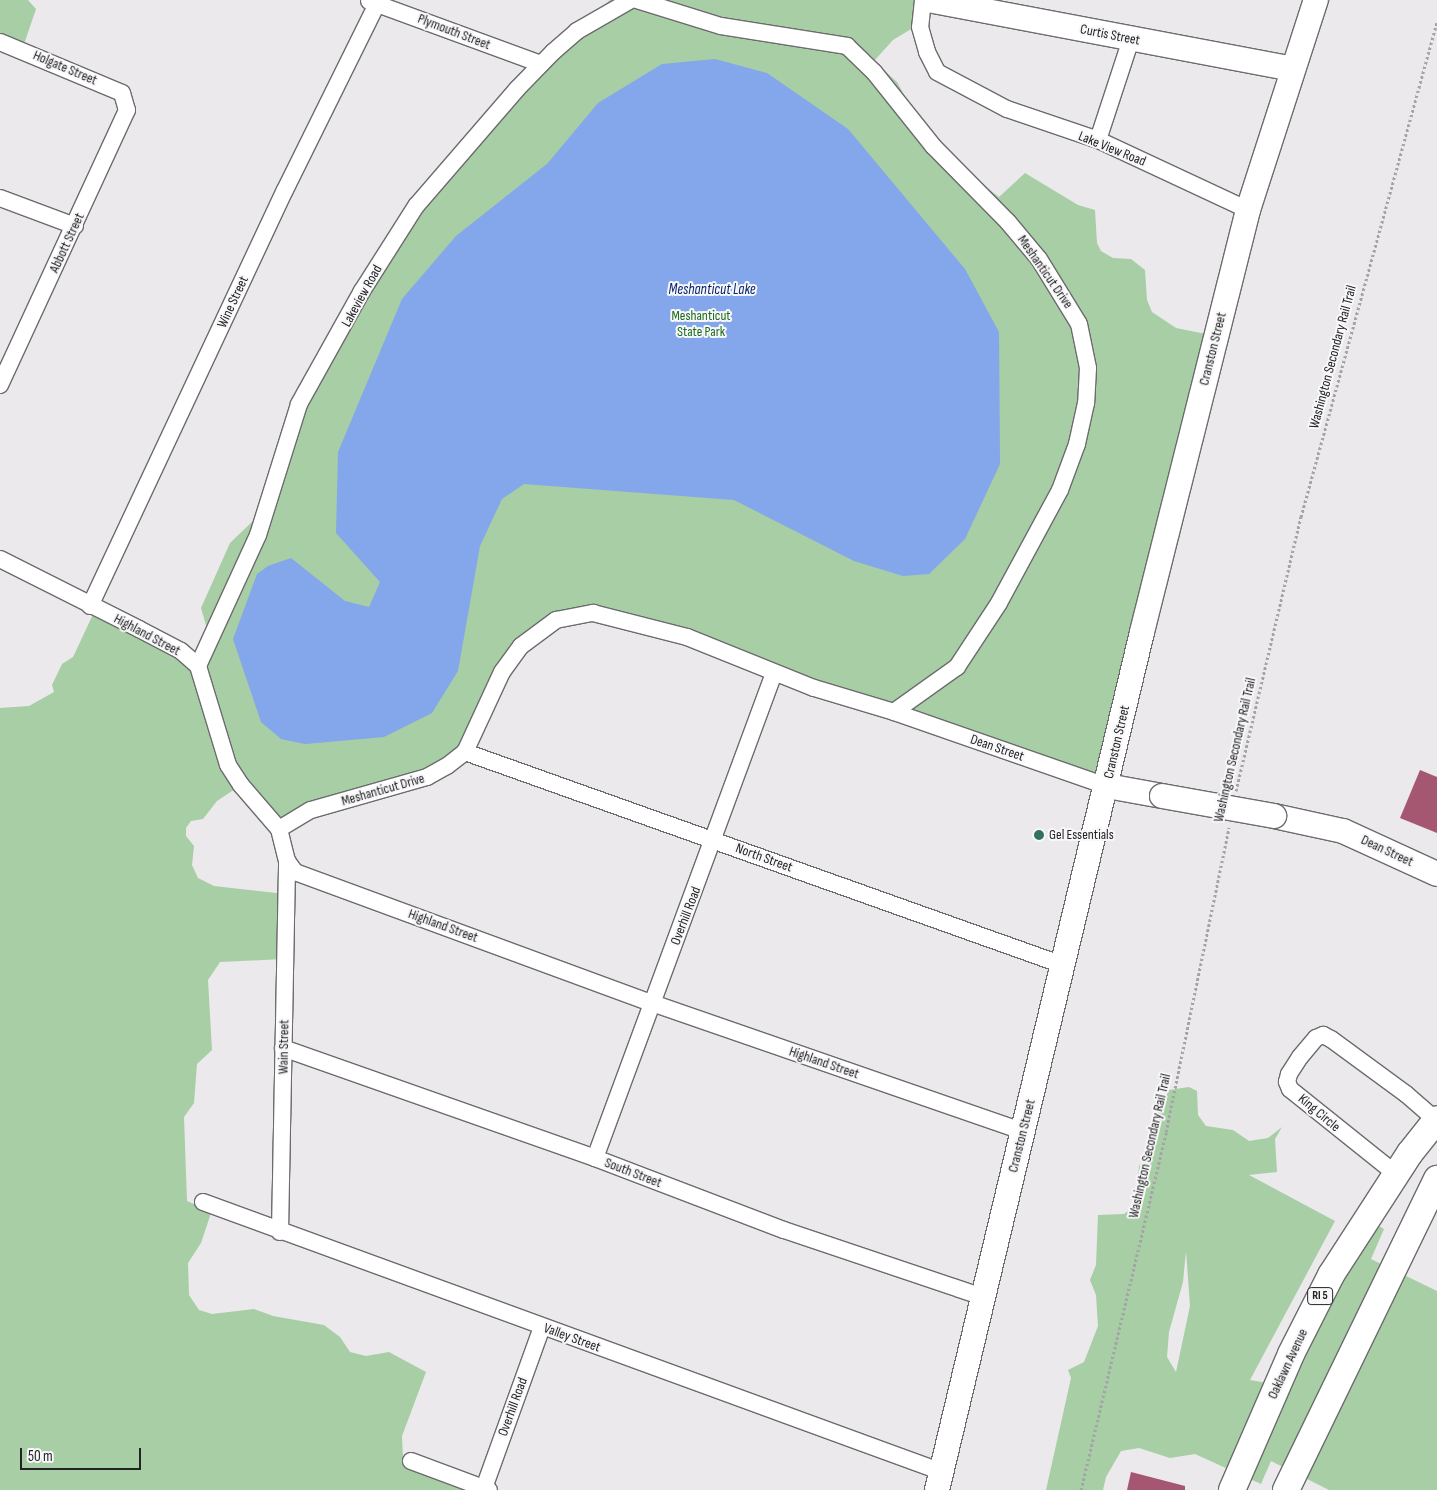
<!DOCTYPE html>
<html>
<head>
<meta charset="utf-8">
<style>
  body { margin:0 }
  #map { position:relative; width:1437px; height:1490px; overflow:hidden; background:#ebe9ec; font-family:"Sofia Sans Condensed",sans-serif }
  div>[style] { position:absolute }
  [style*='--x'] { left:calc(var(--x)*1px); top:calc(var(--y)*1px); width:calc(var(--w)*1px); rotate:calc(var(--a)*1deg) }
  .green>* { inset:0; background:#a7cea4 }
  .water>* { inset:0; background:#84a6ea }
  .building>* { inset:0; background:#a55772 }
  .path>* { height:3px; margin-top:-1.5px; transform-origin:0; background:repeating-linear-gradient(90deg,#a4a3a5 0 2.5px,transparent 0 5px) }
  .roads { filter:drop-shadow(1px 0 #6c6b6e) drop-shadow(-1px 0 #6c6b6e) drop-shadow(0 1px #6c6b6e) drop-shadow(0 -1px #6c6b6e) }
  .street>* { height:16px; margin:-8px; padding:0 8px; transform-origin:8px; border-radius:8px; background:#fff }
  .secondary>* { height:24px; margin:-12px; padding:0 12px; transform-origin:12px; border-radius:12px; background:#fff }
  .primary>* { height:26px; margin:-13px; padding:0 13px; transform-origin:13px; border-radius:13px; background:#fff }
  .bridges { filter:drop-shadow(1px 0 #6c6b6e) drop-shadow(-1px 0 #6c6b6e) drop-shadow(0 1px #6c6b6e) drop-shadow(0 -1px #6c6b6e) }
  .secondary-bridge>* { height:24px; margin:-12px; padding:0 12px; transform-origin:12px; border-radius:12px; background:#fff }
  .dots>* { width:14px; height:14px; translate:-50% -50%; box-sizing:border-box; border:2px solid #f8f7f9; border-radius:50% }
  span { translate:-50% -50%; white-space:nowrap; text-align:center; line-height:1.15; -webkit-text-stroke:4px #f8f7f9; paint-order:stroke }
  .shield-label span { padding:1px 4px; background:#f8f7f9; border:1px solid; border-radius:4px; -webkit-text-stroke-width:0 }
  .shield-label { font-size:12px; color:#242324; font-weight:700 }
  .street-label { font-size:14px; color:#242324 }
  .park-label { font-size:14px; color:#196a1b }
  .poi-label { font-size:14px; color:#242324 }
  .left { translate:0 -50%; text-align:left }
  .water-label { font-size:15px; color:#052571; font-style:italic }
  .scale { position:absolute; left:20px; top:1448px; width:121px; height:22px; box-sizing:border-box; border:2px solid #242324; border-top:0; padding-left:6px; font-size:15px; line-height:18px; white-space:nowrap; color:#242324; -webkit-text-stroke:4px #f8f7f9; paint-order:stroke }
</style>
</head>
<body>
<div id="map">
  <div class="green">
    <div style="clip-path:polygon(0 0,28px 0,36px 9px,23px 47px,0 40px)"></div>
    <div style="clip-path:polygon(610px 0,924px 0,921px 23px,893px 40px,874px 61px,897px 82px,930px 142px,999px 197px,1025px 173px,1078px 205px,1095px 210px,1097px 243px,1101px 251px,1113px 258px,1131px 259px,1145px 270px,1147px 300px,1152px 312px,1176px 328px,1216px 336px,1108px 779px,596px 612px,532px 634px,470px 744px,447px 764px,281px 826px,238px 787px,217px 801px,203px 819px,191px 821px,186px 828px,186px 836px,194px 846px,192px 865px,198px 878px,214px 886px,285px 894px,283px 959px,220px 962px,208px 980px,212px 1050px,197px 1064px,194px 1103px,184px 1117px,187px 1201px,210px 1211px,210px 1216px,201px 1243px,188px 1263px,189px 1295px,199px 1310px,212px 1314px,254px 1309px,273px 1316px,324px 1325px,340px 1337px,350px 1352px,366px 1356px,389px 1352px,426px 1372px,402px 1436px,403px 1459px,470px 1490px,0 1490px,0 708px,29px 706px,54px 692px,52px 685px,62px 664px,73px 657px,96px 608px,195px 661px,210px 639px,201px 608px,230px 543px,257px 517px,299px 403px,374px 271px,537px 68px)"></div>
    <div style="clip-path:polygon(evenodd,1189px 1087px,1197px 1091px,1198px 1115px,1206px 1126px,1233px 1130px,1249px 1141px,1268px 1138px,1282px 1127px,1275px 1139px,1277px 1172px,1249px 1175px,1335px 1221px,1250px 1380px,1274px 1384px,1369px 1220px,1384px 1229px,1371px 1259px,1437px 1291px,1437px 1490px,1329px 1490px,1271px 1461px,1261px 1484px,1195px 1454px,1170px 1458px,1139px 1448px,1121px 1451px,1106px 1477px,1103px 1490px,1046px 1490px,1071px 1378px,1068px 1370px,1084px 1362px,1098px 1326px,1096px 1295px,1090px 1280px,1096px 1265px,1098px 1215px,1124px 1214px,1136px 1205px,1139px 1166px,1149px 1156px,1154px 1118px,1169px 1090px,1189px 1087px,1186px 1251px,1190px 1306px,1176px 1372px,1167px 1357px,1169px 1332px,1183px 1282px,1186px 1251px)"></div>
  </div>
  <div class="water">
    <div style="clip-path:polygon(715px 59px,767px 73px,848px 129px,965px 269px,999px 332px,1000px 464px,965px 539px,929px 574px,903px 576px,854px 561px,734px 500px,524px 484px,502px 499px,480px 546px,458px 671px,432px 713px,384px 737px,305px 744px,281px 739px,261px 722px,233px 639px,257px 574px,268px 566px,291px 558px,345px 601px,369px 607px,380px 582px,336px 533px,338px 452px,402px 299px,456px 236px,547px 164px,598px 103px,662px 64px)"></div>
  </div>
  <div class="building">
    <div style="clip-path:polygon(1420px 770px,1437px 777px,1437px 833px,1400px 818px)"></div>
    <div style="clip-path:polygon(1131px 1472px,1185px 1486px,1185px 1490px,1127px 1490px)"></div>
  </div>
  <div class="path">
    <div style="--x:1236;--y:791;--w:282;--a:-76.7"></div>
    <div style="--x:1301;--y:517;--w:513;--a:-74.64"></div>
    <div style="--x:1081;--y:1490;--w:368;--a:-76.6"></div>
    <div style="--x:1166;--y:1132;--w:311;--a:-78.3"></div>
  </div>
  <div class="roads">
    <div class="street">
      <div style="--x:637;--y:0;--w:88;--a:17.2"></div>
      <div style="--x:721;--y:26;--w:128;--a:9"></div>
      <div style="--x:847;--y:46;--w:37;--a:44"></div>
      <div style="--x:874;--y:72;--w:95;--a:51.4"></div>
      <div style="--x:933;--y:146;--w:107;--a:45.4"></div>
      <div style="--x:1008;--y:222;--w:48;--a:50"></div>
      <div style="--x:1039;--y:259;--w:76;--a:58.4"></div>
      <div style="--x:1079;--y:324;--w:45;--a:78.4"></div>
      <div style="--x:1088;--y:368;--w:35;--a:93"></div>
      <div style="--x:1086;--y:403;--w:42;--a:102.4"></div>
      <div style="--x:1077;--y:444;--w:49;--a:110.3"></div>
      <div style="--x:1060;--y:490;--w:128;--a:118.4"></div>
      <div style="--x:999;--y:603;--w:77;--a:123.3"></div>
      <div style="--x:957;--y:667;--w:77;--a:144.5"></div>
      <div style="--x:923;--y:0;--w:27;--a:96"></div>
      <div style="--x:920;--y:27;--w:26;--a:74"></div>
      <div style="--x:927;--y:52;--w:22;--a:63"></div>
      <div style="--x:937;--y:72;--w:79;--a:27.9"></div>
      <div style="--x:1007;--y:109;--w:96;--a:18.8"></div>
      <div style="--x:1098;--y:140;--w:166;--a:25"></div>
      <div style="--x:369;--y:1;--w:183;--a:20.1"></div>
      <div style="--x:0;--y:42;--w:132;--a:22.7"></div>
      <div style="--x:122;--y:93;--w:18;--a:74"></div>
      <div style="--x:127;--y:110;--w:303;--a:114.8"></div>
      <div style="--x:1098;--y:140;--w:106;--a:-71.9"></div>
      <div style="--x:0;--y:198;--w:80;--a:20.5"></div>
      <div style="--x:0;--y:559;--w:156;--a:26.7"></div>
      <div style="--x:139;--y:629;--w:47;--a:27.6"></div>
      <div style="--x:181;--y:651;--w:23;--a:41"></div>
      <div style="--x:198;--y:666;--w:103;--a:73.1"></div>
      <div style="--x:228;--y:765;--w:24;--a:57"></div>
      <div style="--x:241;--y:785;--w:58;--a:49.2"></div>
      <div style="--x:279;--y:829;--w:33;--a:76"></div>
      <div style="--x:287;--y:861;--w:14;--a:54"></div>
      <div style="--x:295;--y:872;--w:380;--a:20.2"></div>
      <div style="--x:652;--y:1003;--w:394;--a:19.1"></div>
      <div style="--x:90;--y:606;--w:459;--a:-64.9"></div>
      <div style="--x:285;--y:190;--w:212;--a:-63.7"></div>
      <div style="--x:198;--y:666;--w:144;--a:-65.4"></div>
      <div style="--x:258;--y:535;--w:137;--a:-72.6"></div>
      <div style="--x:299;--y:404;--w:129;--a:-60.9"></div>
      <div style="--x:362;--y:291;--w:101;--a:-57.6"></div>
      <div style="--x:416;--y:206;--w:155;--a:-49.2"></div>
      <div style="--x:517;--y:89;--w:52;--a:-45.8"></div>
      <div style="--x:553;--y:52;--w:32;--a:-41"></div>
      <div style="--x:577;--y:31;--w:62;--a:-29.9"></div>
      <div style="--x:465;--y:752;--w:635;--a:19.61"></div>
      <div style="--x:279;--y:829;--w:37;--a:-31"></div>
      <div style="--x:311;--y:810;--w:121;--a:-15.9"></div>
      <div style="--x:427;--y:777;--w:23;--a:-29"></div>
      <div style="--x:447;--y:766;--w:23;--a:-38"></div>
      <div style="--x:465;--y:752;--w:88;--a:-65.2"></div>
      <div style="--x:502;--y:672;--w:32;--a:-54"></div>
      <div style="--x:521;--y:646;--w:44;--a:-36.6"></div>
      <div style="--x:556;--y:620;--w:38;--a:-11"></div>
      <div style="--x:593;--y:613;--w:97;--a:14.3"></div>
      <div style="--x:687;--y:637;--w:137;--a:21.9"></div>
      <div style="--x:814;--y:688;--w:84;--a:16.7"></div>
      <div style="--x:894;--y:712;--w:225;--a:19.2"></div>
      <div style="--x:283;--y:1048;--w:331;--a:19.4"></div>
      <div style="--x:595;--y:1158;--w:202;--a:20.9"></div>
      <div style="--x:784;--y:1230;--w:210;--a:18.6"></div>
      <div style="--x:595;--y:1158;--w:517;--a:-69.74"></div>
      <div style="--x:1396;--y:1174;--w:136;--a:-141.3"></div>
      <div style="--x:1290;--y:1089;--w:8;--a:-113"></div>
      <div style="--x:1287;--y:1082;--w:8;--a:-76"></div>
      <div style="--x:1289;--y:1074;--w:20;--a:-57"></div>
      <div style="--x:1300;--y:1057;--w:25;--a:-50"></div>
      <div style="--x:1316;--y:1038;--w:8;--a:-23"></div>
      <div style="--x:1323;--y:1035;--w:9;--a:27"></div>
      <div style="--x:1331;--y:1039;--w:93;--a:36.3"></div>
      <div style="--x:1406;--y:1094;--w:40;--a:41"></div>
      <div style="--x:203;--y:1202;--w:787;--a:20.07"></div>
      <div style="--x:280;--y:1232;--w:371;--a:-88.9"></div>
      <div style="--x:411;--y:1461;--w:83;--a:20.4"></div>
      <div style="--x:484;--y:1488;--w:171;--a:-70.2"></div>
    </div>
    <div class="secondary">
      <div style="--x:928;--y:0;--w:371;--a:10.7"></div>
      <div style="--x:1107;--y:786;--w:56;--a:10.3"></div>
      <div style="--x:1274;--y:816;--w:71;--a:12.3"></div>
      <div style="--x:1343;--y:831;--w:103;--a:24.6"></div>
      <div style="--x:937;--y:1490;--w:882;--a:-76.56"></div>
      <div style="--x:1142;--y:632;--w:435;--a:-75.9"></div>
      <div style="--x:1248;--y:210;--w:221;--a:-72.1"></div>
    </div>
    <div class="primary">
      <div style="--x:1232;--y:1490;--w:148;--a:-66.5"></div>
      <div style="--x:1291;--y:1354;--w:89;--a:-63.1"></div>
      <div style="--x:1331;--y:1275;--w:145;--a:-57.1"></div>
      <div style="--x:1410;--y:1153;--w:43;--a:-51.5"></div>
      <div style="--x:1286;--y:1490;--w:346;--a:-64.1"></div>
    </div>
  </div>
  <div class="bridges">
    <div class="secondary-bridge">
      <div style="--x:1162;--y:796;--w:114;--a:10.1"></div>
    </div>
  </div>
  <div class="dots">
    <div style="left:1039px;top:835px;background:#337260"></div>
  </div>
  <div class="shield-label">
    <span style="left:1320px;top:1296px">RI 5</span>
  </div>
  <div class="street-label">
    <span style="left:454px;top:32px;rotate:21deg">Plymouth Street</span>
    <span style="left:1110px;top:35px;rotate:11deg">Curtis Street</span>
    <span style="left:65px;top:68px;rotate:23deg">Holgate Street</span>
    <span style="left:1112px;top:149px;rotate:22deg">Lake View Road</span>
    <span style="left:67px;top:243px;rotate:-65deg">Abbott Street</span>
    <span style="left:1045px;top:272px;rotate:55deg">Meshanticut Drive</span>
    <span style="left:362px;top:296px;rotate:-61deg">Lakeview Road</span>
    <span style="left:233px;top:302px;rotate:-65deg">Wine Street</span>
    <span style="left:1213px;top:349px;rotate:-76deg">Cranston Street</span>
    <span style="left:1333px;top:357px;rotate:-75deg">Washington Secondary Rail Trail</span>
    <span style="left:147px;top:635px;rotate:28deg">Highland Street</span>
    <span style="left:1117px;top:742px;rotate:-77deg">Cranston Street</span>
    <span style="left:997px;top:748px;rotate:19deg">Dean Street</span>
    <span style="left:1235px;top:750px;rotate:-77deg">Washington Secondary Rail Trail</span>
    <span style="left:383px;top:790px;rotate:-16deg">Meshanticut Drive</span>
    <span style="left:1387px;top:851px;rotate:25deg">Dean Street</span>
    <span style="left:764px;top:858px;rotate:20deg">North Street</span>
    <span style="left:686px;top:916px;rotate:-69deg">Overhill Road</span>
    <span style="left:443px;top:926px;rotate:20deg">Highland Street</span>
    <span style="left:284px;top:1047px;rotate:-89deg">Wain Street</span>
    <span style="left:824px;top:1063px;rotate:19deg">Highland Street</span>
    <span style="left:1319px;top:1113px;rotate:40deg">King Circle</span>
    <span style="left:1022px;top:1136px;rotate:-76deg">Cranston Street</span>
    <span style="left:1150px;top:1146px;rotate:-77deg">Washington Secondary Rail Trail</span>
    <span style="left:633px;top:1173px;rotate:21deg">South Street</span>
    <span style="left:572px;top:1338px;rotate:20deg">Valley Street</span>
    <span style="left:1288px;top:1364px;rotate:-65deg">Oaklawn Avenue</span>
    <span style="left:513px;top:1407px;rotate:-70deg">Overhill Road</span>
  </div>
  <div class="park-label">
    <span style="left:701px;top:324px">Meshanticut<br>State Park</span>
  </div>
  <div class="poi-label">
    <span class="left" style="left:1049px;top:835px">Gel Essentials</span>
  </div>
  <div class="water-label">
    <span style="left:712px;top:290px">Meshanticut Lake</span>
  </div>
  <div class="scale">50 m</div>
</div>
</body>
</html>
